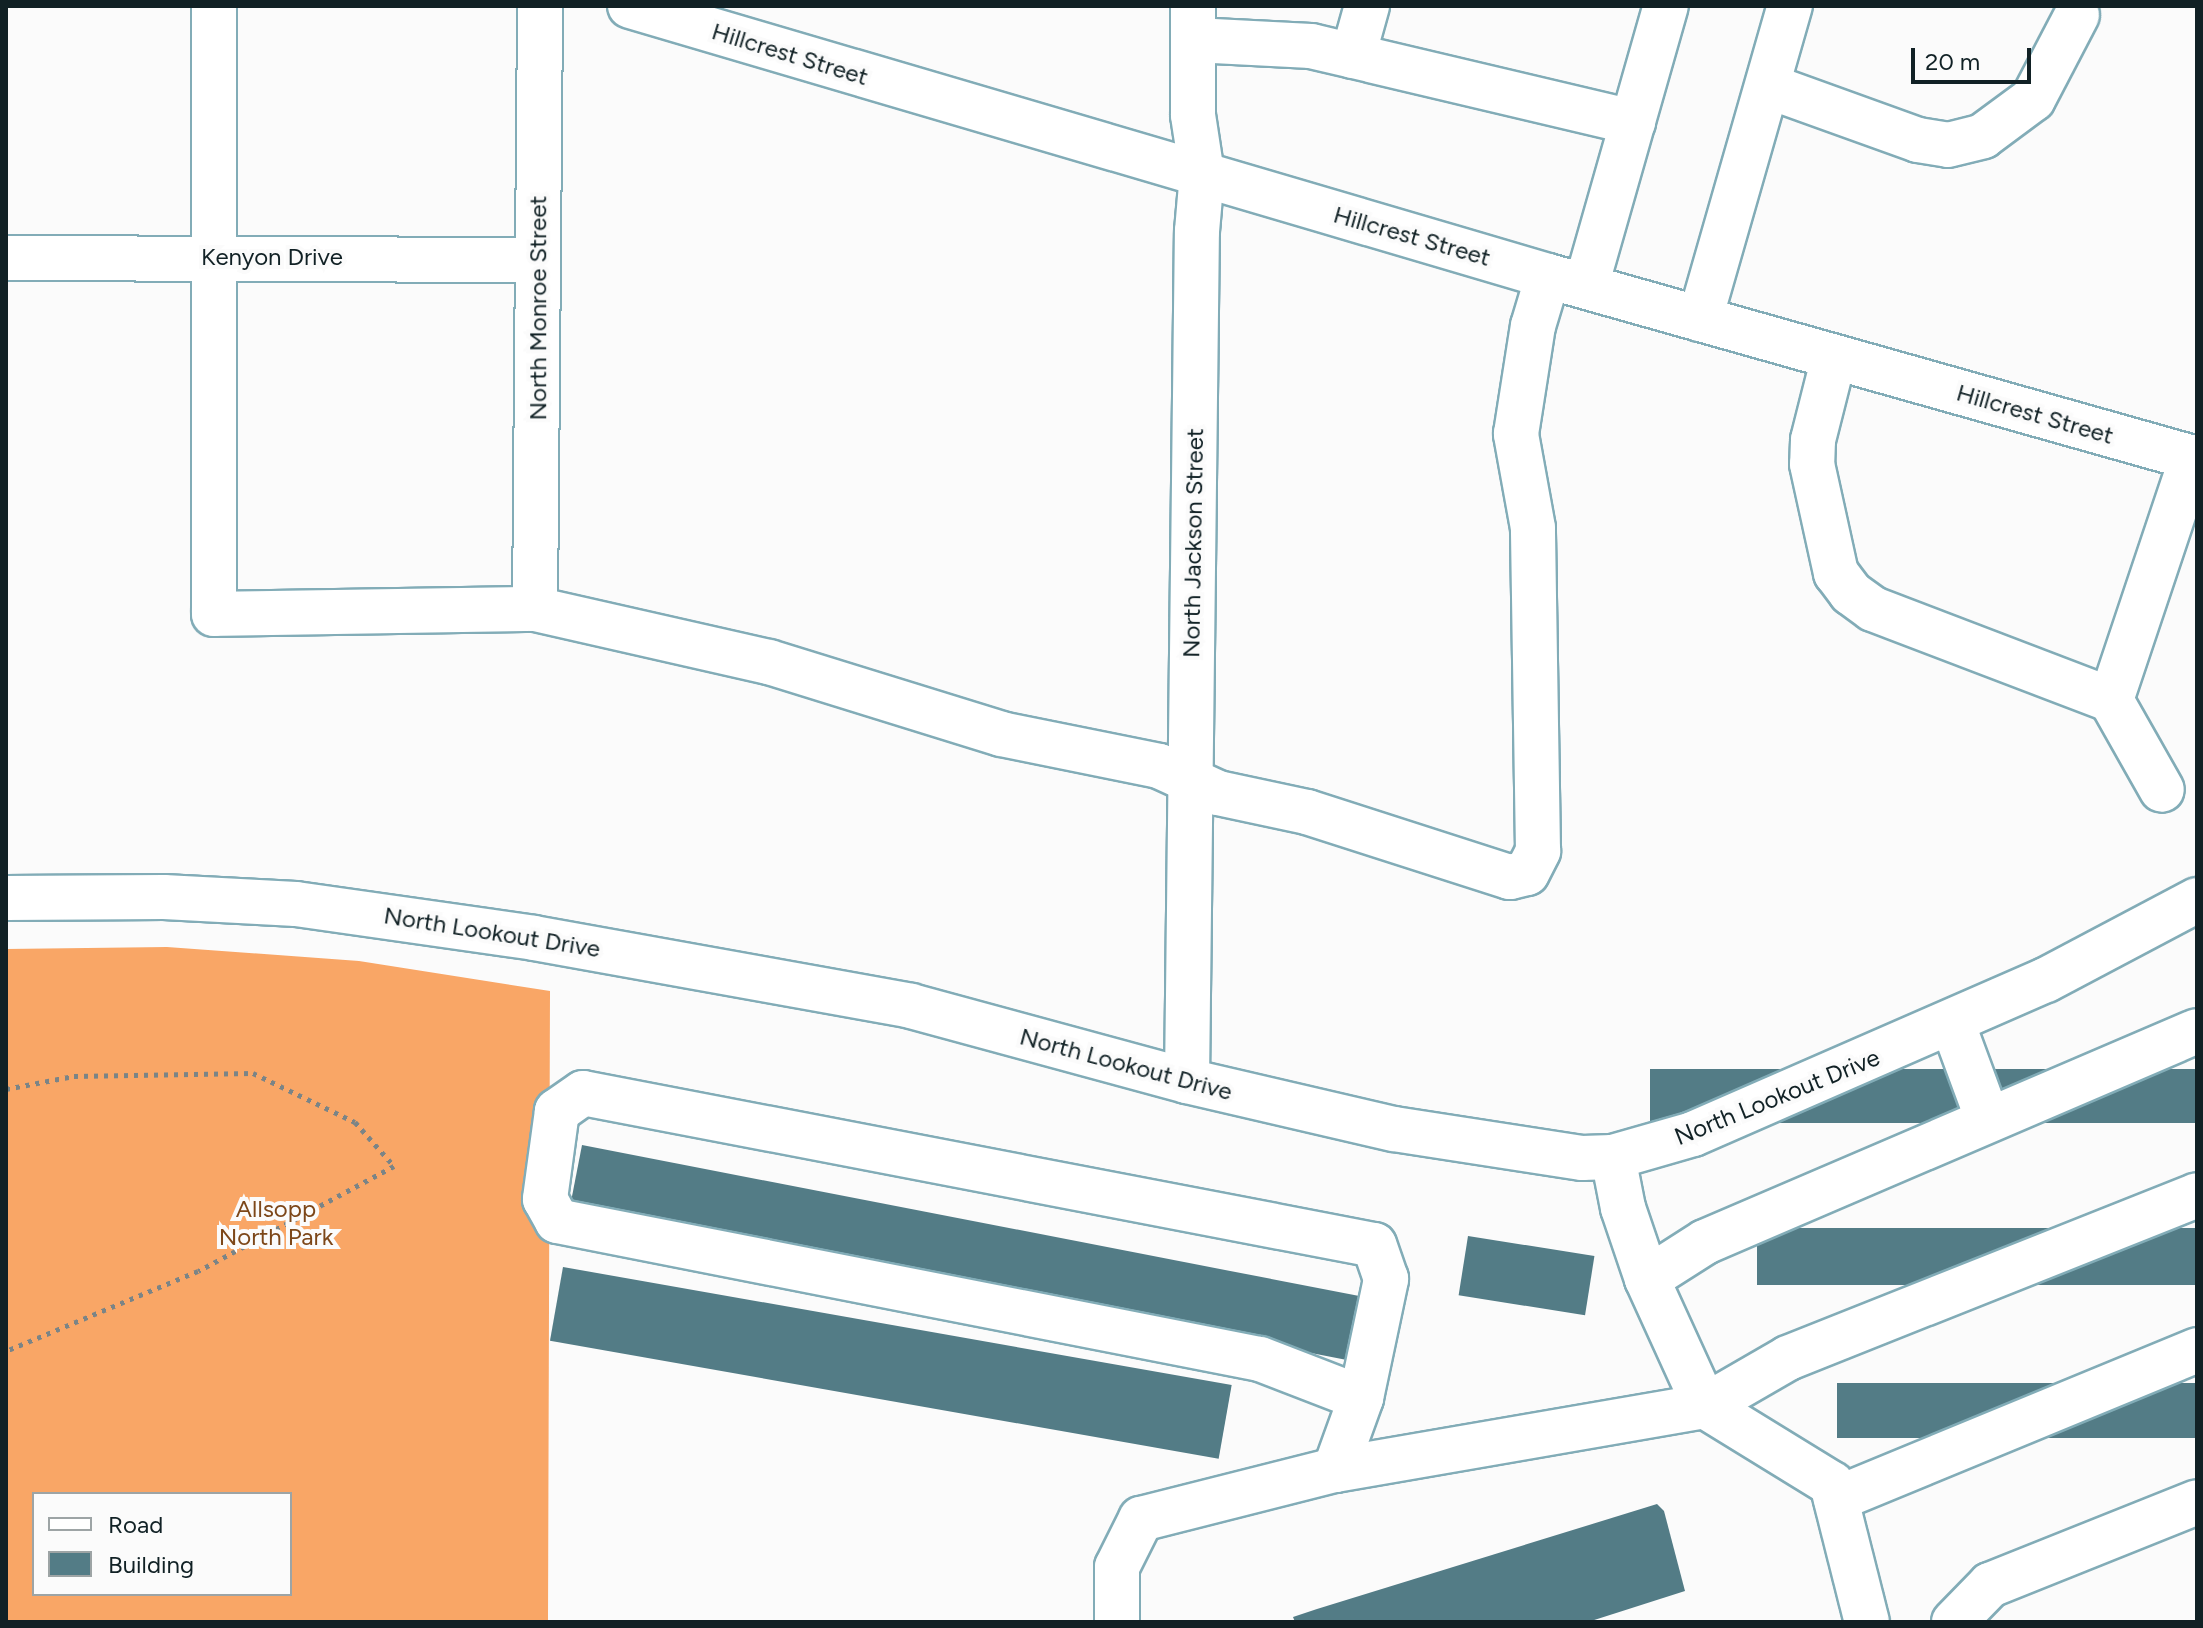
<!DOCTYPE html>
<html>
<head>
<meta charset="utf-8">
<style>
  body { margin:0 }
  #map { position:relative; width:2203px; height:1628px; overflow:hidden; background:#fbfbfb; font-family:Figtree,sans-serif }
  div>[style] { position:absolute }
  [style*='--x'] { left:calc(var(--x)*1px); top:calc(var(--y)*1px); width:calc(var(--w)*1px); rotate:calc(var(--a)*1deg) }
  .forest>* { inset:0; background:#f9a666 }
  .building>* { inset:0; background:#537c86; transform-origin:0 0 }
  .path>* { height:5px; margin-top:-2.5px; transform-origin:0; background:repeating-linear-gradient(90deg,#7b8486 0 4px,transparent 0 10px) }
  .roads { filter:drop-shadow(2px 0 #82acb7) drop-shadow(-2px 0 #82acb7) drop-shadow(0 2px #82acb7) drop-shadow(0 -2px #82acb7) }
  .minor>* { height:44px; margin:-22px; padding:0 22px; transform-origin:22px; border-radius:22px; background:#fff }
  span { translate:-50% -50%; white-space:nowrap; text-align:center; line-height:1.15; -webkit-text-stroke:8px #fbfbfb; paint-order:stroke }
  .street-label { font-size:24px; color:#112125 }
  .park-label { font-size:24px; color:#7d4719 }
  .frame { position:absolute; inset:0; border:8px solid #112125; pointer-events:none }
  .legend { position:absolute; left:32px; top:1492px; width:260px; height:104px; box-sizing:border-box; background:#fbfbfb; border:2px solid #9da4a5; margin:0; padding:10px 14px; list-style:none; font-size:24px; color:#112125 }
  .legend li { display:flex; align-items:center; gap:16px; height:40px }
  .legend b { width:40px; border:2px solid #9da4a5 }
  .scale { position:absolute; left:1911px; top:48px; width:120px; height:36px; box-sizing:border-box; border:4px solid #112125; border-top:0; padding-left:10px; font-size:24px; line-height:28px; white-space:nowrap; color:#112125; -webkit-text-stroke:6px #fbfbfb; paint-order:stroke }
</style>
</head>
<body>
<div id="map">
  <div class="forest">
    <div style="clip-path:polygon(evenodd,167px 947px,359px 961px,550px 991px,548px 1622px,6px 1622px,6px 949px,167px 947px,34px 1494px,290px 1494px,290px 1594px,34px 1594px,34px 1494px)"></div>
  </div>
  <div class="building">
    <div style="left:2197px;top:1069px;width:54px;height:547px;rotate:90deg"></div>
    <div style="left:582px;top:1145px;width:805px;height:65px;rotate:11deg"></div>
    <div style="left:2197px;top:1228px;width:57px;height:440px;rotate:90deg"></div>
    <div style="left:1468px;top:1236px;width:128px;height:60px;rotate:9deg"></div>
    <div style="left:563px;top:1267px;width:679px;height:75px;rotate:10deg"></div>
    <div style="left:2197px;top:1383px;width:55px;height:360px;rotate:90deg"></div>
    <div style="clip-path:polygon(1657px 1504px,1664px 1511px,1685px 1591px,1588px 1622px,1295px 1622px,1293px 1617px,1317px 1609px)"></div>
  </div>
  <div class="path">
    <div style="--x:6;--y:1089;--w:69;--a:-10.8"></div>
    <div style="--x:74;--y:1076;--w:179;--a:-1"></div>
    <div style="--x:253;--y:1073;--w:113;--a:25.7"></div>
    <div style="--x:355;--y:1122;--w:59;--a:48.4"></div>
    <div style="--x:394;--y:1166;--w:222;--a:151.8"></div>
    <div style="--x:198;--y:1271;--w:208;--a:157.4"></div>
  </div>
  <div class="roads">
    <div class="minor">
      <div style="--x:214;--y:6;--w:608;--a:90"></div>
      <div style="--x:214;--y:614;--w:321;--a:-0.9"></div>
      <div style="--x:535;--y:609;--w:240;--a:12.8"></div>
      <div style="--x:769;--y:662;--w:243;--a:17.2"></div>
      <div style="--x:1001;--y:734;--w:161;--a:11.4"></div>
      <div style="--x:1159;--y:766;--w:65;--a:24.6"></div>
      <div style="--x:1218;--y:793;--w:91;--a:12.1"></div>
      <div style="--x:1307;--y:812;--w:213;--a:17.8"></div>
      <div style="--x:1510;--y:877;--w:17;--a:-13"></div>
      <div style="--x:1527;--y:873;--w:25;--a:-63"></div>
      <div style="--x:1538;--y:851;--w:323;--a:-90.9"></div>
      <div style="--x:1533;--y:528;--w:96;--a:-100.3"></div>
      <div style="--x:1516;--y:434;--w:109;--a:-81.1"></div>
      <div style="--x:1533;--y:326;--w:52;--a:-73.3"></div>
      <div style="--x:630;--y:6;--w:957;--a:16.39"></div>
      <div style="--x:1548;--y:276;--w:674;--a:15.75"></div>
      <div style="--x:1194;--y:40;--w:117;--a:2.9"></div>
      <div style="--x:1311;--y:46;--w:331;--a:13.3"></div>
      <div style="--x:1353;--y:56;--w:52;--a:-74.4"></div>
      <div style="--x:1768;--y:86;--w:159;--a:19.8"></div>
      <div style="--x:1918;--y:140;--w:30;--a:9"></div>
      <div style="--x:1948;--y:145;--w:36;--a:-14"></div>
      <div style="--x:1983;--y:136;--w:62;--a:-36.5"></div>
      <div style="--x:2033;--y:99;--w:95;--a:-62.4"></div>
      <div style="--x:6;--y:258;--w:532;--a:0.22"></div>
      <div style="--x:1586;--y:286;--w:291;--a:-74.1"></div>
      <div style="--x:1700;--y:319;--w:326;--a:-74"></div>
      <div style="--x:1834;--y:357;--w:86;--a:104.2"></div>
      <div style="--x:1813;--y:440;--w:24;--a:92"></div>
      <div style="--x:1812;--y:464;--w:112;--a:77.6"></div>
      <div style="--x:1836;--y:573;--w:25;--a:53"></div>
      <div style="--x:1851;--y:593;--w:27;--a:36"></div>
      <div style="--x:1873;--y:609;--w:255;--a:20.9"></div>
      <div style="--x:2111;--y:700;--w:103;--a:60.5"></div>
      <div style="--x:535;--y:609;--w:603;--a:-89.52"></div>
      <div style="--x:2111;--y:700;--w:255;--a:-71.5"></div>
      <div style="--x:6;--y:898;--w:158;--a:-0.4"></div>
      <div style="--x:164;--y:897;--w:132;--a:3"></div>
      <div style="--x:296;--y:904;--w:240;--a:8.1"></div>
      <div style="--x:534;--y:938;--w:383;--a:10.2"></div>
      <div style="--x:911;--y:1006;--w:286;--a:15.2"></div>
      <div style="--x:1187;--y:1081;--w:212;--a:13.1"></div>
      <div style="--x:1394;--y:1129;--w:190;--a:8.8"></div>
      <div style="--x:1582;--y:1158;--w:31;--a:-2"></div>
      <div style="--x:1613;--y:1157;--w:83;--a:-16"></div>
      <div style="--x:1693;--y:1134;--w:385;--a:-23.6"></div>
      <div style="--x:2046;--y:980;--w:171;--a:-27.9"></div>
      <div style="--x:1952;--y:1022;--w:104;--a:69.8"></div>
      <div style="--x:1187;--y:1081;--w:850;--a:-89.33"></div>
      <div style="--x:1197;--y:231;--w:57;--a:-85"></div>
      <div style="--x:1202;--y:174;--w:60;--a:-98.7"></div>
      <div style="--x:1193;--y:115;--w:109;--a:-90"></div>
      <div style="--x:1613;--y:1157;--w:52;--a:78.9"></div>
      <div style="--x:1623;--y:1208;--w:75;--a:71.3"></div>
      <div style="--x:1647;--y:1279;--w:140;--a:65.5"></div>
      <div style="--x:1705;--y:1406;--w:96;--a:-30"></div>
      <div style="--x:1788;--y:1358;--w:440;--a:-21.7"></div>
      <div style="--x:1647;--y:1279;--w:69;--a:-32.5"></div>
      <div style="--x:1705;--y:1242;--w:535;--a:-23.21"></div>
      <div style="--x:1335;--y:1470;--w:77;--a:-70.1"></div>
      <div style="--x:1361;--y:1398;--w:122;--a:-78.1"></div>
      <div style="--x:1386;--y:1279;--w:36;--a:-109"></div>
      <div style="--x:1374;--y:1245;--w:805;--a:-169.12"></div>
      <div style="--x:583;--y:1093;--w:32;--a:145"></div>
      <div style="--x:557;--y:1111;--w:89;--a:97.8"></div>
      <div style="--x:545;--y:1199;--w:25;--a:61"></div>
      <div style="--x:557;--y:1221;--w:716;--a:11.11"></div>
      <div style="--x:1260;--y:1359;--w:108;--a:21.1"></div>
      <div style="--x:1836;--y:1499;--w:391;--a:-22.4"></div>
      <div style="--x:1117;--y:1622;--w:55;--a:-90"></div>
      <div style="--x:1117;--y:1567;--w:54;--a:-63.4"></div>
      <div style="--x:1141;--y:1519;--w:200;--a:-14.2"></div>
      <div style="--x:1335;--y:1470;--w:375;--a:-9.8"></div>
      <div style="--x:1705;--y:1406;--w:149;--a:31.6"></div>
      <div style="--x:1832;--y:1484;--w:142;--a:75.8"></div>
      <div style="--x:1954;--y:1622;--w:52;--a:-45.8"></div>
      <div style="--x:1990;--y:1585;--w:223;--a:-21.8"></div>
    </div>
  </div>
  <div class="street-label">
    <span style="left:790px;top:54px;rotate:17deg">Hillcrest Street</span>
    <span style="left:1412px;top:236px;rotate:16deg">Hillcrest Street</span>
    <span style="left:272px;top:257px">Kenyon Drive</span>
    <span style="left:538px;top:308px;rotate:-90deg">North Monroe Street</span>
    <span style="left:2035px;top:414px;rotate:16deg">Hillcrest Street</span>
    <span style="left:1193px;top:543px;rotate:-89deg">North Jackson Street</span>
    <span style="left:492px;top:932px;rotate:9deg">North Lookout Drive</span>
    <span style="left:1126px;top:1064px;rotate:15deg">North Lookout Drive</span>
    <span style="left:1777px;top:1097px;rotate:-22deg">North Lookout Drive</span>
  </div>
  <div class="park-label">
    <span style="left:276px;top:1223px">Allsopp<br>North Park</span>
  </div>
  <div class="frame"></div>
  <ul class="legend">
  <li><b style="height:10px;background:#fff"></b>Road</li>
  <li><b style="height:22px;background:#537c86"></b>Building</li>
  </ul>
  <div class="scale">20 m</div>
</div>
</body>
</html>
